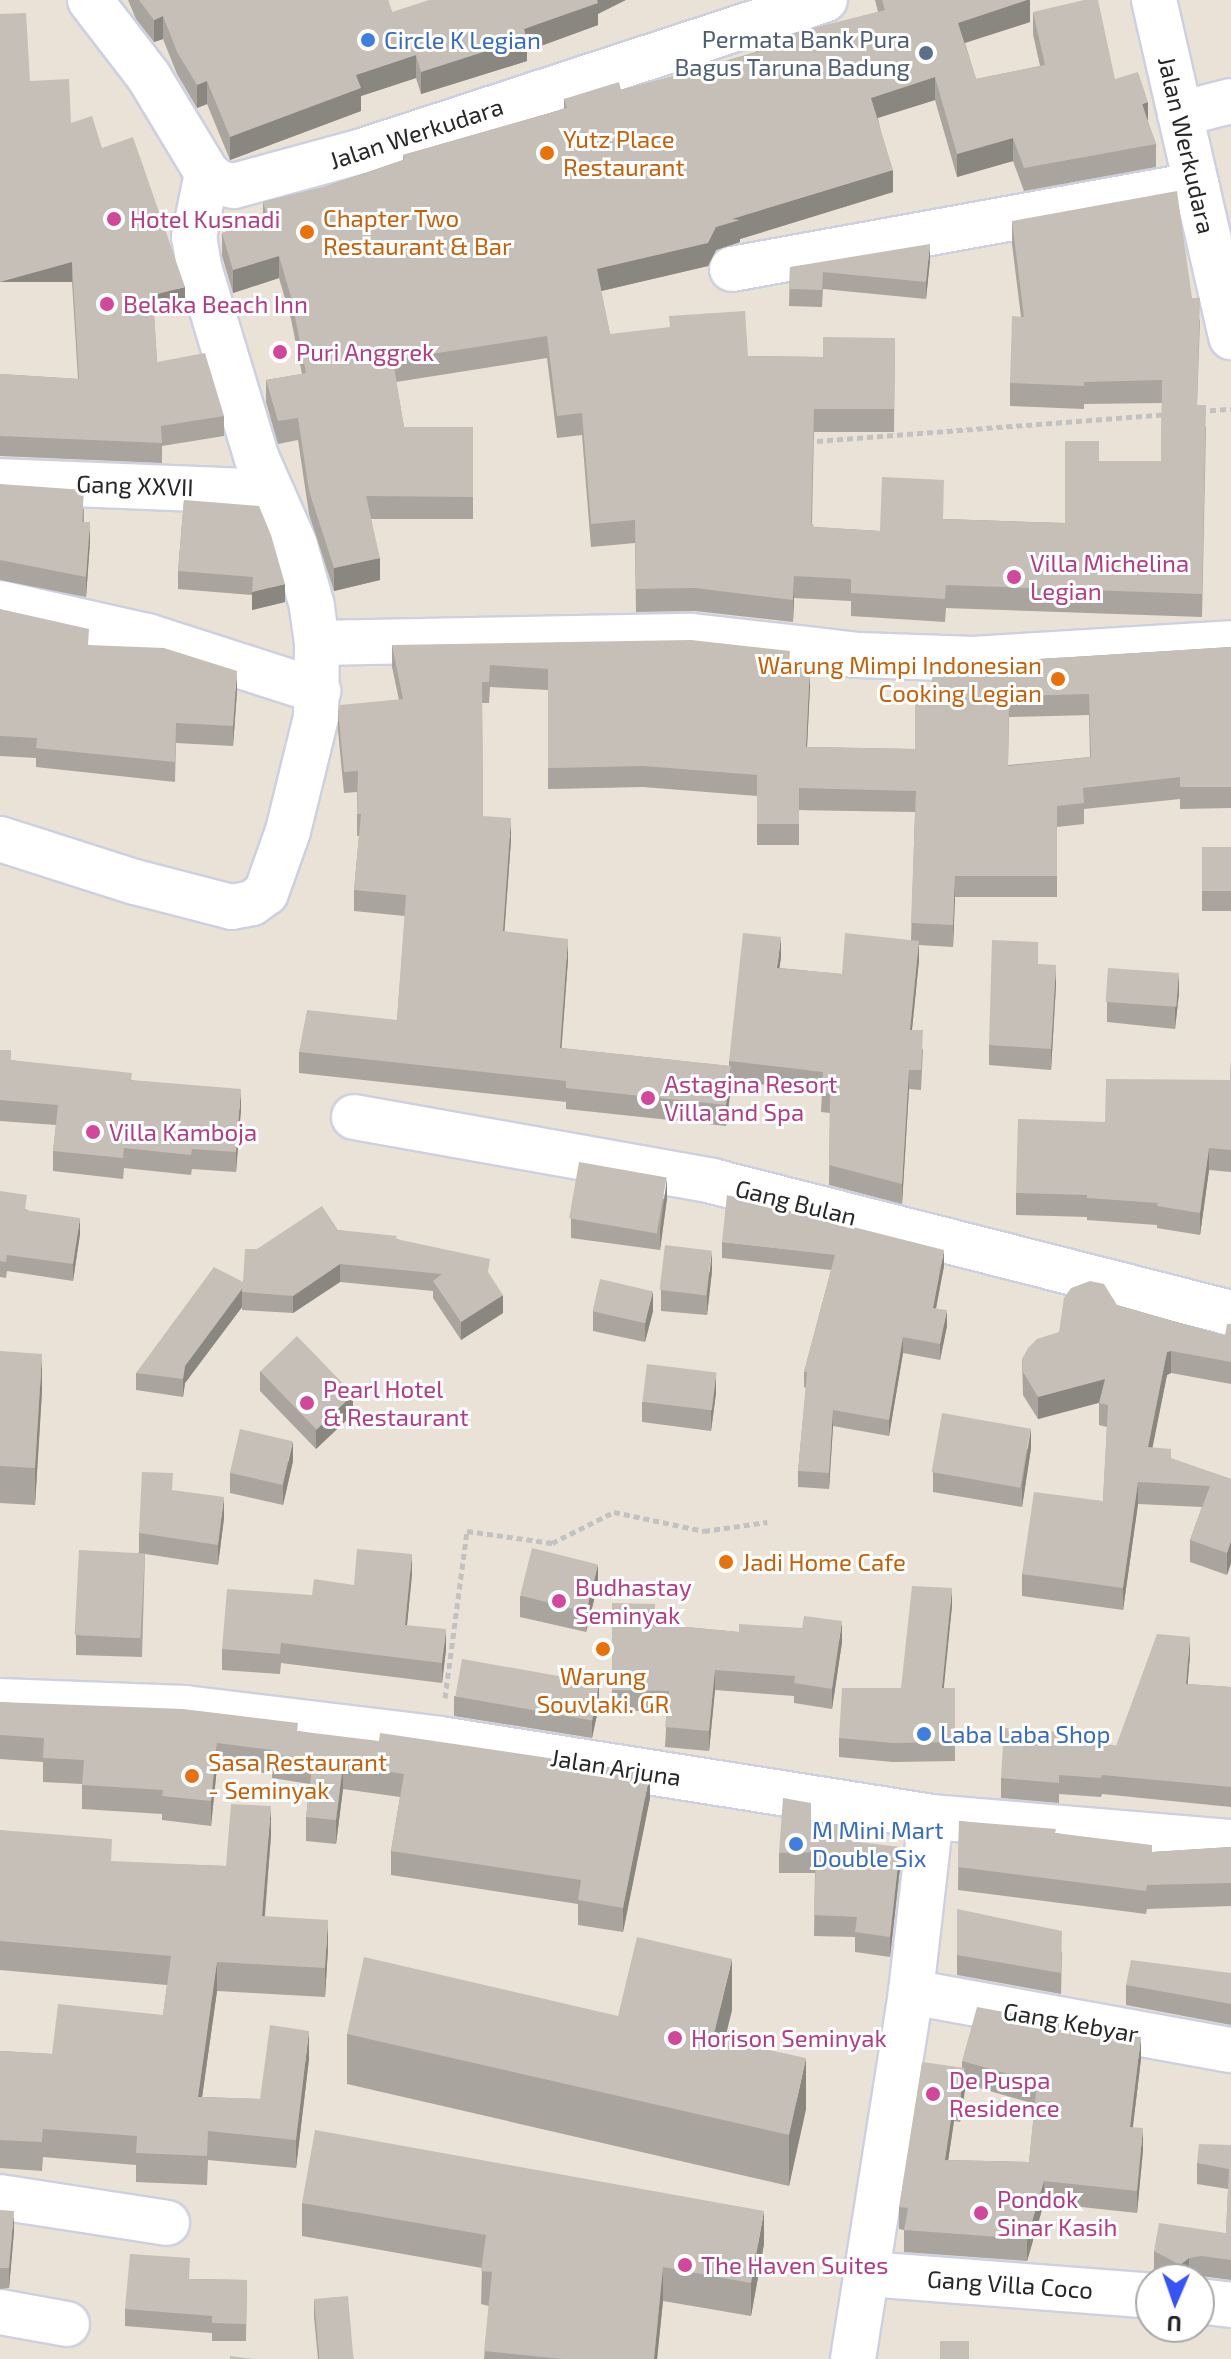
<!DOCTYPE html>
<html>
<head>
<meta charset="utf-8">
<style>
  body { margin:0 }
  #map { position:relative; width:1231px; height:2359px; overflow:hidden; background:#eae2d7; font-family:"Exo 2",sans-serif }
  div>[style] { position:absolute }
  [style*='--x'] { left:calc(var(--x)*1px); top:calc(var(--y)*1px); width:calc(var(--w)*1px); rotate:calc(var(--a)*1deg) }
  .path>* { height:5px; margin-top:-2.5px; transform-origin:0; background:repeating-linear-gradient(90deg,#c2c2c2 0 6px,transparent 0 10px) }
  .roads { filter:drop-shadow(2px 0 #cdd0e0) drop-shadow(-2px 0 #cdd0e0) drop-shadow(0 2px #cdd0e0) drop-shadow(0 -2px #cdd0e0) }
  .minor>* { height:44px; margin:-22px; padding:0 22px; transform-origin:22px; border-radius:22px; background:#fff }
  .wall>* { inset:0; background:#a9a49d; transform-origin:0 0 }
  .shaded-wall>* { inset:0; background:#8a8680; transform-origin:0 0 }
  .building>* { inset:0; background:#c5bfb7; transform-origin:0 0 }
  .dots>* { width:22px; height:22px; translate:-50% -50%; box-sizing:border-box; border:4px solid #fff; border-radius:50% }
  span { translate:-50% -50%; white-space:nowrap; text-align:center; line-height:1.15; -webkit-text-stroke:6px #fff; paint-order:stroke }
  .service-label { font-size:24px; color:#4e5e75 }
  .right { translate:-100% -50%; text-align:right }
  .shop-label { font-size:24px; color:#366cbe }
  .left { translate:0 -50%; text-align:left }
  .street-label { font-size:24px; color:#262626 }
  .food-label { font-size:24px; color:#c56008 }
  .hotel-label { font-size:24px; color:#b23c85 }
  .north { position:absolute; left:1135px; top:2263px; width:80px; height:80px; box-sizing:border-box; background:#fff; border:2px solid #a8a8a8; border-radius:50%; rotate:182deg; font-size:22px; font-weight:700; line-height:32px; text-align:center; color:#262626 }
  .north::after { content:''; display:block; margin:auto; width:28px; height:36px; background:#3454f9; clip-path:polygon(50% 0,100% 100%,50% 72%,0 100%) }
</style>
</head>
<body>
<div id="map">
  <div class="path">
    <div style="--x:1200;--y:411;--w:31;--a:-4"></div>
    <div style="--x:817;--y:441;--w:350;--a:-4.4"></div>
    <div style="--x:445;--y:1698;--w:168;--a:-82.5"></div>
    <div style="--x:467;--y:1531;--w:86;--a:8"></div>
    <div style="--x:552;--y:1543;--w:69;--a:-26.6"></div>
    <div style="--x:614;--y:1512;--w:92;--a:11.9"></div>
    <div style="--x:704;--y:1531;--w:64;--a:-8.1"></div>
  </div>
  <div class="roads">
    <div class="minor">
      <div style="--x:90;--y:0;--w:97;--a:52.5"></div>
      <div style="--x:149;--y:77;--w:112;--a:58.9"></div>
      <div style="--x:207;--y:173;--w:16;--a:40"></div>
      <div style="--x:219;--y:183;--w:15;--a:11"></div>
      <div style="--x:234;--y:186;--w:133;--a:-15.3"></div>
      <div style="--x:362;--y:151;--w:487;--a:-18.1"></div>
      <div style="--x:1154;--y:0;--w:346;--a:77.1"></div>
      <div style="--x:1180;--y:114;--w:53;--a:-14.3"></div>
      <div style="--x:732;--y:269;--w:472;--a:-10.3"></div>
      <div style="--x:0;--y:481;--w:270;--a:2.3"></div>
      <div style="--x:0;--y:603;--w:151;--a:12.7"></div>
      <div style="--x:147;--y:636;--w:180;--a:17.8"></div>
      <div style="--x:317;--y:643;--w:375;--a:-1.1"></div>
      <div style="--x:692;--y:636;--w:168;--a:6.5"></div>
      <div style="--x:859;--y:655;--w:114;--a:2"></div>
      <div style="--x:973;--y:659;--w:258;--a:-3.5"></div>
      <div style="--x:0;--y:839;--w:142;--a:17.7"></div>
      <div style="--x:135;--y:882;--w:100;--a:14.5"></div>
      <div style="--x:232;--y:907;--w:20;--a:-11"></div>
      <div style="--x:252;--y:903;--w:17;--a:-36"></div>
      <div style="--x:266;--y:893;--w:66;--a:-70.5"></div>
      <div style="--x:288;--y:831;--w:117;--a:-76.2"></div>
      <div style="--x:316;--y:717;--w:74;--a:-89.2"></div>
      <div style="--x:317;--y:643;--w:37;--a:-98"></div>
      <div style="--x:312;--y:606;--w:63;--a:-105.6"></div>
      <div style="--x:295;--y:545;--w:94;--a:-113.8"></div>
      <div style="--x:257;--y:459;--w:201;--a:-106.8"></div>
      <div style="--x:199;--y:267;--w:30;--a:-99"></div>
      <div style="--x:194;--y:237;--w:65;--a:-78.5"></div>
      <div style="--x:354;--y:1117;--w:364;--a:10.1"></div>
      <div style="--x:712;--y:1181;--w:536;--a:14.27"></div>
      <div style="--x:0;--y:1701;--w:185;--a:2.2"></div>
      <div style="--x:185;--y:1708;--w:257;--a:6.9"></div>
      <div style="--x:440;--y:1739;--w:497;--a:9"></div>
      <div style="--x:931;--y:1817;--w:301;--a:4.8"></div>
      <div style="--x:911;--y:1992;--w:325;--a:10.3"></div>
      <div style="--x:0;--y:2197;--w:169;--a:8.8"></div>
      <div style="--x:868;--y:2274;--w:284;--a:4.4"></div>
      <div style="--x:1199;--y:2301;--w:32;--a:7"></div>
      <div style="--x:0;--y:2312;--w:68;--a:10.2"></div>
      <div style="--x:853;--y:2359;--w:372;--a:-81"></div>
      <div style="--x:911;--y:1992;--w:176;--a:-83.5"></div>
    </div>
  </div>
  <div class="wall">
    <div style="clip-path:polygon(128px 0,388px 0,392px 12px,598px 14px,598px 25px,527px 51px,527px 61px,421px 94px,416px 78px,361px 96px,361px 111px,230px 160px,207px 104px,197px 108px,177px 74px,163px 39px,154px 42px,136px 19px)"></div>
    <div style="clip-path:polygon(875px 0,1030px 0,1030px 22px,965px 43px,976px 79px,1040px 66px,1033px 34px,1033px 12px,1115px 79px,1148px 122px,1156px 144px,1156px 167px,1024px 191px,1013px 161px,957px 177px,935px 100px,878px 118px,893px 192px,740px 239px,740px 242px,716px 250px,708px 266px,601px 291px,610px 334px,748px 356px,823px 357px,895px 338px,894px 432px,814px 432px,812px 523px,814px 527px,880px 531px,944px 519px,1065px 523px,1099px 461px,1161px 461px,1162px 403px,1084px 404px,1084px 409px,1010px 406px,1010px 383px,1021px 317px,1012px 244px,1012px 221px,1192px 298px,1200px 321px,1197px 405px,1206px 428px,1202px 617px,946px 608px,945px 622px,851px 616px,851px 601px,794px 598px,793px 622px,695px 611px,636px 612px,635px 543px,591px 547px,582px 435px,557px 438px,547px 358px,396px 382px,404px 427px,473px 427px,473px 519px,371px 519px,380px 580px,334px 591px,309px 514px,298px 440px,278px 444px,266px 402px,266px 380px,302px 374px,291px 319px,279px 278px,233px 293px,222px 256px,222px 233px,263px 221px,263px 202px,324px 187px,403px 160px,403px 155px,564px 109px,564px 99px,621px 90px,667px 78px,756px 52px,756px 43px,878px 12px)"></div>
    <div style="clip-path:polygon(30px 81px,71px 123px,102px 148px,185px 307px,154px 314px,157px 362px,224px 416px,224px 436px,162px 446px,162px 463px,0 456px,0 374px,78px 379px,72px 282px)"></div>
    <div style="clip-path:polygon(930px 260px,926px 299px,823px 289px,822px 307px,789px 306px,790px 267px)"></div>
    <div style="clip-path:polygon(0 484px,84px 509px,84px 522px,90px 542px,86px 597px,0 580px)"></div>
    <div style="clip-path:polygon(184px 500px,285px 602px,252px 610px,252px 595px,178px 589px,178px 571px)"></div>
    <div style="clip-path:polygon(0 609px,89px 645px,237px 691px,233px 746px,176px 743px,175px 782px,36px 767px,36px 758px,0 756px)"></div>
    <div style="clip-path:polygon(evenodd,392px 645px,790px 664px,810px 686px,807px 747px,915px 749px,931px 701px,975px 663px,1231px 647px,1231px 808px,1180px 809px,1180px 799px,1084px 809px,1084px 824px,1057px 827px,1057px 897px,955px 897px,953px 947px,919px 945px,919px 960px,912px 1030px,923px 1050px,921px 1090px,909px 1089px,902px 1204px,829px 1185px,830px 1113px,821px 1112px,822px 1091px,731px 1081px,726px 1126px,566px 1109px,566px 1102px,299px 1073px,299px 1052px,397px 1020px,405px 916px,354px 911px,354px 890px,359px 836px,357px 836px,357px 792px,344px 793px,338px 731px,338px 710px,399px 700px,392px 667px,392px 645px,490px 687px,548px 690px,548px 789px,643px 787px,757px 796px,757px 845px,799px 845px,799px 810px,915px 812px,911px 940px,842px 974px,779px 968px,781px 957px,729px 1061px,729px 1066px,561px 1048px,568px 960px,504px 931px,511px 840px,483px 816px,482px 703px,489px 703px,490px 687px,392px 645px,1089px 715px,1090px 757px,1008px 765px,1009px 717px,1089px 715px)"></div>
    <div style="left:1202px;top:847px;width:29px;height:64px"></div>
    <div style="clip-path:polygon(1038px 964px,1056px 985px,1051px 1070px,989px 1065px,989px 1045px)"></div>
    <div style="clip-path:polygon(1179px 993px,1175px 1029px,1107px 1022px,1107px 1002px)"></div>
    <div style="clip-path:polygon(0 1050px,11px 1060px,132px 1080px,241px 1109px,236px 1172px,192px 1169px,191px 1175px,124px 1168px,123px 1179px,53px 1171px,53px 1151px,56px 1125px,0 1121px)"></div>
    <div style="clip-path:polygon(1231px 1062px,1231px 1172px,1209px 1170px,1200px 1235px,1157px 1228px,1157px 1225px,1087px 1220px,1087px 1217px,1016px 1215px,1016px 1193px,1105px 1122px,1230px 1080px)"></div>
    <div style="clip-path:polygon(0 1191px,27px 1210px,80px 1234px,73px 1281px,7px 1271px,6px 1278px,0 1277px)"></div>
    <div style="clip-path:polygon(667px 1198px,660px 1250px,571px 1238px,571px 1218px)"></div>
    <div style="clip-path:polygon(338px 1230px,397px 1239px,490px 1275px,503px 1313px,461px 1340px,433px 1298px,433px 1291px,340px 1282px,293px 1313px,242px 1310px,242px 1307px,185px 1383px,183px 1397px,136px 1390px,136px 1373px,243px 1282px,257px 1249px)"></div>
    <div style="clip-path:polygon(722px 1242px,944px 1266px,936px 1308px,947px 1326px,940px 1360px,903px 1353px,889px 1436px,833px 1426px,829px 1489px,798px 1487px,798px 1471px,806px 1388px,804px 1387px,804px 1372px,831px 1270px,722px 1258px)"></div>
    <div style="clip-path:polygon(712px 1271px,707px 1315px,661px 1311px,661px 1290px)"></div>
    <div style="clip-path:polygon(1117px 1305px,1225px 1336px,1231px 1324px,1231px 1384px,1171px 1373px,1167px 1375px,1152px 1448px,1171px 1459px,1231px 1479px,1231px 1563px,1227px 1575px,1190px 1562px,1190px 1540px,1202px 1507px,1138px 1504px,1123px 1610px,1022px 1596px,1022px 1574px,1103px 1501px,1107px 1427px,1099px 1425px,1099px 1403px,1038px 1419px,1023px 1395px,1022px 1359px,1059px 1332px)"></div>
    <div style="clip-path:polygon(593px 1311px,653px 1311px,645px 1342px,593px 1331px)"></div>
    <div style="clip-path:polygon(0 1351px,42px 1391px,35px 1505px,0 1503px)"></div>
    <div style="clip-path:polygon(260px 1371px,353px 1414px,316px 1449px,260px 1391px)"></div>
    <div style="clip-path:polygon(716px 1393px,711px 1431px,642px 1422px,642px 1402px)"></div>
    <div style="clip-path:polygon(1031px 1448px,1022px 1507px,933px 1492px,933px 1472px)"></div>
    <div style="clip-path:polygon(293px 1461px,283px 1505px,230px 1493px,230px 1473px)"></div>
    <div style="clip-path:polygon(173px 1491px,224px 1518px,218px 1565px,145px 1554px,142px 1657px,76px 1655px,76px 1635px,139px 1552px,139px 1533px)"></div>
    <div style="clip-path:polygon(412px 1574px,407px 1625px,446px 1649px,442px 1683px,281px 1663px,280px 1674px,222px 1670px,222px 1649px,312px 1595px,354px 1585px)"></div>
    <div style="clip-path:polygon(598px 1584px,586px 1632px,520px 1617px,520px 1596px)"></div>
    <div style="clip-path:polygon(612px 1603px,655px 1624px,842px 1642px,832px 1709px,794px 1703px,794px 1696px,715px 1690px,709px 1751px,665px 1747px,667px 1711px,612px 1711px)"></div>
    <div style="clip-path:polygon(952px 1606px,943px 1688px,955px 1688px,955px 1761px,893px 1762px,839px 1757px,839px 1738px,901px 1688px)"></div>
    <div style="clip-path:polygon(1190px 1656px,1187px 1684px,1231px 1687px,1231px 1807px,1102px 1794px,1101px 1797px,1059px 1794px,1059px 1803px,1001px 1798px,1001px 1778px,1103px 1743px,1116px 1746px)"></div>
    <div style="clip-path:polygon(454px 1696px,599px 1705px,592px 1738px,454px 1716px)"></div>
    <div style="clip-path:polygon(0 1702px,298px 1731px,650px 1798px,623px 1932px,578px 1925px,578px 1904px,391px 1875px,391px 1851px,400px 1797px,343px 1789px,336px 1844px,306px 1841px,306px 1817px,310px 1784px,272px 1778px,272px 1774px,217px 1767px,211px 1826px,162px 1820px,162px 1814px,82px 1809px,82px 1784px,43px 1782px,43px 1762px,0 1759px)"></div>
    <div style="clip-path:polygon(959px 1821px,1056px 1833px,1152px 1852px,1231px 1847px,1231px 1906px,1147px 1909px,1146px 1914px,958px 1890px)"></div>
    <div style="clip-path:polygon(811px 1823px,851px 1841px,900px 1868px,890px 1957px,855px 1952px,855px 1937px,814px 1936px,815px 1873px,779px 1873px,779px 1853px)"></div>
    <div style="clip-path:polygon(0 1830px,112px 1862px,226px 1866px,271px 1835px,265px 1917px,328px 1949px,325px 1997px,217px 1991px,202px 2097px,260px 2099px,309px 2059px,296px 2168px,208px 2160px,207px 2185px,136px 2182px,136px 2165px,43px 2157px,42px 2171px,0 2168px,0 2051px,52px 2054px,163px 2015px,167px 1985px,0 1970px)"></div>
    <div style="clip-path:polygon(957px 1909px,1062px 1952px,1061px 1994px,957px 1975px)"></div>
    <div style="clip-path:polygon(1231px 1973px,1231px 2025px,1126px 2005px,1126px 1985px)"></div>
    <div style="clip-path:polygon(732px 2010px,724px 2040px,806px 2109px,789px 2186px,347px 2084px,347px 2034px,618px 2016px)"></div>
    <div style="clip-path:polygon(evenodd,1059px 2030px,1141px 2059px,1133px 2127px,1143px 2150px,1137px 2213px,1044px 2203px,1027px 2261px,904px 2252px,904px 2230px,899px 2229px,899px 2207px,962px 2068px,962px 2061px,1059px 2030px,965px 2084px,1035px 2104px,1029px 2162px,948px 2160px,954px 2121px,960px 2122px,965px 2084px)"></div>
    <div style="clip-path:polygon(1231px 2145px,1231px 2280px,1201px 2276px,1188px 2279px,1168px 2279px,1154px 2272px,1154px 2251px,1226px 2233px,1228px 2189px,1197px 2184px,1197px 2163px)"></div>
    <div style="clip-path:polygon(302px 2203px,764px 2244px,751px 2316px,663px 2301px,657px 2359px,484px 2359px,489px 2306px,481px 2304px,482px 2268px,302px 2236px)"></div>
    <div style="clip-path:polygon(0 2210px,14px 2231px,9px 2288px,0 2289px)"></div>
    <div style="clip-path:polygon(190px 2279px,247px 2280px,246px 2341px,212px 2341px,212px 2333px,125px 2326px,125px 2309px)"></div>
    <div style="clip-path:polygon(314px 2299px,354px 2359px,318px 2359px,314px 2317px)"></div>
  </div>
  <div class="shaded-wall">
    <div style="clip-path:polygon(595px 0,626px 0,598px 14px,598px 25px,527px 51px,527px 61px,421px 94px,421px 72px)"></div>
    <div style="clip-path:polygon(1027px 0,1030px 0,1030px 22px,958px 45px,958px 23px)"></div>
    <div style="clip-path:polygon(163px 16px,163px 39px,154px 42px,154px 20px)"></div>
    <div style="clip-path:polygon(416px 55px,416px 78px,361px 96px,361px 111px,230px 160px,230px 137px,356px 75px)"></div>
    <div style="clip-path:polygon(935px 77px,935px 100px,871px 120px,871px 98px)"></div>
    <div style="clip-path:polygon(207px 81px,207px 104px,197px 108px,197px 85px)"></div>
    <div style="clip-path:polygon(1148px 102px,1148px 125px,1142px 104px)"></div>
    <div style="clip-path:polygon(1013px 138px,1013px 161px,957px 177px,957px 154px)"></div>
    <div style="clip-path:polygon(893px 170px,893px 192px,740px 239px,740px 242px,716px 250px,708px 266px,597px 292px,597px 269px,716px 227px,732px 219px)"></div>
    <div style="clip-path:polygon(930px 244px,930px 260px,926px 299px,926px 282px)"></div>
    <div style="clip-path:polygon(279px 256px,279px 278px,233px 293px,233px 270px)"></div>
    <div style="left:72px;top:262px;width:20px;height:75px;rotate:90deg"></div>
    <div style="clip-path:polygon(185px 287px,185px 307px,153px 315px,153px 295px)"></div>
    <div style="clip-path:polygon(90px 522px,90px 542px,86px 597px,86px 577px)"></div>
    <div style="clip-path:polygon(380px 558px,380px 580px,334px 591px,334px 568px)"></div>
    <div style="clip-path:polygon(794px 576px,794px 598px,793px 622px,793px 600px)"></div>
    <div style="clip-path:polygon(285px 584px,285px 602px,252px 610px,252px 592px)"></div>
    <div style="clip-path:polygon(810px 665px,810px 686px,806px 768px,806px 747px)"></div>
    <div style="clip-path:polygon(237px 671px,237px 691px,233px 746px,233px 726px)"></div>
    <div style="clip-path:polygon(511px 818px,511px 840px,503px 952px,503px 931px)"></div>
    <div style="clip-path:polygon(955px 876px,955px 897px,953px 947px,953px 925px)"></div>
    <div style="clip-path:polygon(781px 937px,781px 957px,777px 988px,777px 968px)"></div>
    <div style="clip-path:polygon(568px 939px,568px 960px,560px 1069px,560px 1048px)"></div>
    <div style="clip-path:polygon(919px 941px,919px 960px,910px 1049px,910px 1030px)"></div>
    <div style="clip-path:polygon(1056px 965px,1056px 985px,1051px 1070px,1051px 1049px)"></div>
    <div style="clip-path:polygon(1179px 973px,1179px 993px,1175px 1029px,1175px 1009px)"></div>
    <div style="clip-path:polygon(731px 1066px,731px 1088px,726px 1126px,726px 1105px)"></div>
    <div style="clip-path:polygon(909px 1070px,909px 1089px,902px 1204px,902px 1184px)"></div>
    <div style="clip-path:polygon(241px 1089px,241px 1109px,236px 1172px,236px 1152px)"></div>
    <div style="clip-path:polygon(1209px 1148px,1209px 1170px,1200px 1235px,1200px 1213px)"></div>
    <div style="clip-path:polygon(667px 1178px,667px 1198px,660px 1250px,660px 1230px)"></div>
    <div style="clip-path:polygon(80px 1218px,80px 1234px,73px 1281px,73px 1264px)"></div>
    <div style="clip-path:polygon(944px 1250px,944px 1266px,933px 1324px,933px 1308px)"></div>
    <div style="clip-path:polygon(712px 1251px,712px 1271px,707px 1315px,707px 1295px)"></div>
    <div style="clip-path:polygon(340px 1264px,340px 1282px,293px 1313px,293px 1296px)"></div>
    <div style="clip-path:polygon(242px 1289px,242px 1307px,185px 1383px,183px 1397px,183px 1379px,185px 1366px)"></div>
    <div style="clip-path:polygon(653px 1291px,653px 1311px,645px 1342px,645px 1322px)"></div>
    <div style="clip-path:polygon(503px 1295px,503px 1313px,461px 1340px,461px 1322px)"></div>
    <div style="clip-path:polygon(947px 1310px,947px 1326px,940px 1360px,940px 1344px)"></div>
    <div style="clip-path:polygon(903px 1337px,903px 1353px,889px 1436px,889px 1420px)"></div>
    <div style="clip-path:polygon(1171px 1351px,1171px 1373px,1167px 1375px,1148px 1470px,1148px 1447px,1167px 1352px)"></div>
    <div style="clip-path:polygon(42px 1354px,42px 1391px,35px 1505px,35px 1468px)"></div>
    <div style="clip-path:polygon(716px 1373px,716px 1393px,711px 1431px,711px 1410px)"></div>
    <div style="clip-path:polygon(1105px 1379px,1105px 1401px,1038px 1419px,1038px 1397px)"></div>
    <div style="clip-path:polygon(353px 1394px,353px 1414px,316px 1449px,316px 1429px)"></div>
    <div style="clip-path:polygon(833px 1410px,833px 1426px,829px 1489px,829px 1473px)"></div>
    <div style="clip-path:polygon(1031px 1428px,1031px 1448px,1022px 1507px,1022px 1486px)"></div>
    <div style="clip-path:polygon(293px 1441px,293px 1461px,283px 1505px,283px 1485px)"></div>
    <div style="clip-path:polygon(1138px 1482px,1138px 1504px,1123px 1610px,1123px 1588px)"></div>
    <div style="clip-path:polygon(224px 1497px,224px 1518px,218px 1565px,218px 1545px)"></div>
    <div style="clip-path:polygon(1231px 1541px,1231px 1563px,1227px 1575px,1227px 1553px)"></div>
    <div style="clip-path:polygon(412px 1554px,412px 1574px,405px 1645px,405px 1625px)"></div>
    <div style="clip-path:polygon(598px 1564px,598px 1584px,586px 1632px,586px 1612px)"></div>
    <div style="clip-path:polygon(952px 1588px,952px 1606px,942px 1706px,942px 1688px)"></div>
    <div style="clip-path:polygon(842px 1621px,842px 1642px,832px 1709px,832px 1689px)"></div>
    <div style="clip-path:polygon(446px 1629px,446px 1649px,442px 1683px,442px 1663px)"></div>
    <div style="clip-path:polygon(1190px 1637px,1190px 1656px,1186px 1703px,1186px 1684px)"></div>
    <div style="clip-path:polygon(715px 1670px,715px 1690px,709px 1751px,709px 1731px)"></div>
    <div style="clip-path:polygon(599px 1684px,599px 1705px,592px 1738px,592px 1718px)"></div>
    <div style="clip-path:polygon(217px 1743px,217px 1767px,211px 1826px,211px 1801px)"></div>
    <div style="clip-path:polygon(343px 1765px,343px 1789px,336px 1844px,336px 1820px)"></div>
    <div style="clip-path:polygon(650px 1773px,650px 1798px,623px 1932px,623px 1908px)"></div>
    <div style="clip-path:polygon(271px 1806px,271px 1835px,262px 1945px,262px 1916px)"></div>
    <div style="clip-path:polygon(900px 1847px,900px 1868px,890px 1957px,890px 1937px)"></div>
    <div style="clip-path:polygon(328px 1920px,328px 1949px,325px 1997px,325px 1968px)"></div>
    <div style="clip-path:polygon(732px 1959px,732px 2010px,713px 2088px,713px 2038px)"></div>
    <div style="clip-path:polygon(217px 1962px,217px 1991px,198px 2126px,198px 2097px)"></div>
    <div style="clip-path:polygon(309px 2031px,309px 2059px,296px 2168px,296px 2140px)"></div>
    <div style="clip-path:polygon(1141px 2037px,1141px 2059px,1130px 2149px,1130px 2127px)"></div>
    <div style="clip-path:polygon(806px 2058px,806px 2109px,789px 2186px,789px 2135px)"></div>
    <div style="clip-path:polygon(965px 2068px,965px 2090px,960px 2122px,960px 2100px)"></div>
    <div style="clip-path:polygon(954px 2099px,954px 2121px,945px 2182px,945px 2160px)"></div>
    <div style="clip-path:polygon(1143px 2128px,1143px 2150px,1137px 2213px,1137px 2191px)"></div>
    <div style="clip-path:polygon(1044px 2181px,1044px 2203px,1027px 2261px,1027px 2239px)"></div>
    <div style="clip-path:polygon(14px 2211px,14px 2231px,9px 2288px,9px 2268px)"></div>
    <div style="clip-path:polygon(764px 2211px,764px 2244px,751px 2316px,751px 2283px)"></div>
    <div style="clip-path:polygon(1189px 2258px,1189px 2278px,1180px 2279px,1180px 2265px)"></div>
    <div style="clip-path:polygon(663px 2267px,663px 2301px,657px 2359px,654px 2359px)"></div>
  </div>
  <div class="building">
    <div style="clip-path:polygon(139px 0,388px 0,392px 12px,429px 0,597px 0,598px 3px,524px 29px,527px 38px,421px 72px,416px 55px,356px 75px,361px 88px,230px 137px,207px 81px,197px 85px,177px 52px,163px 16px,154px 20px)"></div>
    <div style="clip-path:polygon(882px 0,1027px 0,958px 23px,976px 79px,1045px 65px,1033px 12px,1084px 0,1098px 0,1115px 79px,1138px 72px,1148px 102px,1142px 104px,1156px 144px,1024px 168px,1013px 138px,957px 154px,935px 77px,871px 98px,893px 170px,732px 219px,740px 220px,716px 227px,708px 243px,597px 269px,610px 334px,670px 327px,669px 316px,745px 311px,748px 356px,823px 357px,823px 337px,895px 338px,894px 409px,814px 409px,811px 522px,814px 527px,880px 531px,882px 477px,944px 480px,943px 519px,1065px 523px,1065px 441px,1099px 441px,1099px 461px,1161px 461px,1162px 380px,1084px 382px,1084px 386px,1010px 383px,1012px 316px,1024px 317px,1012px 221px,1177px 191px,1192px 298px,1200px 298px,1197px 405px,1206px 405px,1202px 594px,946px 585px,945px 599px,851px 593px,851px 579px,794px 576px,793px 600px,695px 588px,636px 589px,635px 520px,591px 524px,582px 413px,557px 416px,547px 336px,393px 360px,404px 427px,473px 427px,473px 497px,366px 496px,380px 558px,334px 568px,309px 491px,298px 418px,278px 421px,266px 380px,306px 373px,291px 297px,279px 256px,233px 270px,222px 233px,268px 219px,263px 202px,324px 187px,404px 160px,403px 155px,567px 108px,564px 99px,619px 82px,621px 90px,667px 78px,758px 52px,756px 43px,885px 10px)"></div>
    <div style="clip-path:polygon(26px 13px,30px 81px,69px 79px,71px 123px,92px 116px,102px 148px,133px 137px,185px 287px,153px 295px,157px 362px,205px 353px,224px 416px,161px 426px,162px 443px,0 436px,0 374px,79px 379px,72px 262px,0 282px,0 14px)"></div>
    <div style="clip-path:polygon(930px 244px,926px 282px,823px 272px,822px 290px,789px 289px,790px 267px)"></div>
    <div style="clip-path:polygon(0 484px,84px 490px,82px 522px,90px 522px,86px 577px,0 560px)"></div>
    <div style="clip-path:polygon(184px 500px,259px 506px,271px 535px,285px 584px,252px 592px,253px 577px,178px 571px)"></div>
    <div style="clip-path:polygon(0 609px,89px 629px,88px 645px,164px 648px,237px 671px,233px 726px,176px 723px,175px 762px,36px 748px,37px 738px,0 736px)"></div>
    <div style="clip-path:polygon(evenodd,691px 640px,790px 651px,789px 664px,810px 665px,806px 747px,915px 749px,915px 700px,931px 701px,933px 661px,975px 663px,1231px 647px,1231px 787px,1180px 787px,1180px 777px,1083px 788px,1084px 803px,1057px 806px,1057px 876px,955px 876px,953px 925px,911px 923px,916px 791px,799px 788px,799px 824px,757px 824px,757px 775px,643px 766px,548px 768px,548px 669px,490px 665px,489px 682px,482px 682px,483px 816px,511px 818px,503px 931px,568px 939px,560px 1048px,731px 1066px,726px 1105px,566px 1088px,566px 1081px,299px 1052px,307px 1010px,397px 1020px,406px 895px,354px 890px,361px 814px,357px 814px,358px 771px,344px 772px,338px 710px,340px 705px,403px 699px,392px 645px,691px 640px,1089px 694px,1091px 757px,1008px 766px,1009px 696px,1089px 694px)"></div>
    <div style="left:1202px;top:847px;width:29px;height:44px"></div>
    <div style="clip-path:polygon(743px 933px,781px 937px,777px 968px,842px 974px,845px 933px,919px 941px,910px 1030px,923px 1030px,921px 1070px,909px 1070px,902px 1184px,829px 1165px,830px 1093px,821px 1093px,823px 1072px,729px 1061px)"></div>
    <div style="clip-path:polygon(992px 940px,1038px 942px,1038px 964px,1056px 965px,1051px 1049px,989px 1045px)"></div>
    <div style="left:1108px;top:968px;width:71px;height:34px;rotate:4deg"></div>
    <div style="clip-path:polygon(0 1050px,11px 1050px,11px 1060px,132px 1073px,131px 1080px,241px 1089px,236px 1152px,192px 1149px,191px 1155px,124px 1148px,123px 1158px,53px 1151px,58px 1105px,0 1100px)"></div>
    <div style="clip-path:polygon(1231px 1062px,1231px 1150px,1209px 1148px,1200px 1213px,1157px 1206px,1158px 1203px,1087px 1198px,1087px 1195px,1016px 1193px,1018px 1119px,1105px 1122px,1106px 1079px,1230px 1080px)"></div>
    <div style="left:579px;top:1162px;width:89px;height:57px;rotate:10deg"></div>
    <div style="clip-path:polygon(0 1191px,27px 1195px,25px 1210px,80px 1218px,73px 1264px,7px 1255px,6px 1262px,0 1261px)"></div>
    <div style="clip-path:polygon(727px 1195px,944px 1250px,933px 1308px,947px 1310px,940px 1344px,903px 1337px,889px 1420px,833px 1410px,829px 1473px,798px 1471px,807px 1372px,804px 1372px,835px 1255px,722px 1242px)"></div>
    <div style="clip-path:polygon(322px 1206px,338px 1230px,397px 1236px,396px 1239px,490px 1259px,488px 1272px,503px 1295px,461px 1322px,433px 1281px,442px 1274px,340px 1264px,293px 1296px,242px 1292px,242px 1289px,185px 1366px,183px 1379px,136px 1373px,214px 1267px,243px 1282px,245px 1249px,257px 1249px)"></div>
    <div style="left:665px;top:1245px;width:47px;height:45px;rotate:7deg"></div>
    <div style="left:600px;top:1279px;width:54px;height:33px;rotate:13deg"></div>
    <div style="clip-path:polygon(1090px 1281px,1104px 1284px,1117px 1305px,1225px 1336px,1227px 1324px,1231px 1324px,1231px 1362px,1171px 1351px,1167px 1352px,1148px 1447px,1171px 1449px,1171px 1458px,1231px 1479px,1231px 1541px,1227px 1553px,1190px 1540px,1210px 1486px,1138px 1482px,1123px 1588px,1022px 1574px,1034px 1492px,1103px 1501px,1108px 1405px,1099px 1403px,1105px 1379px,1038px 1397px,1023px 1372px,1022px 1359px,1028px 1348px,1037px 1339px,1059px 1332px,1064px 1298px,1071px 1288px)"></div>
    <div style="left:297px;top:1336px;width:81px;height:51px;rotate:46deg"></div>
    <div style="clip-path:polygon(0 1351px,42px 1354px,35px 1468px,0 1466px)"></div>
    <div style="left:647px;top:1364px;width:70px;height:38px;rotate:7deg"></div>
    <div style="left:942px;top:1413px;width:90px;height:60px;rotate:10deg"></div>
    <div style="left:240px;top:1429px;width:54px;height:45px;rotate:13deg"></div>
    <div style="clip-path:polygon(142px 1472px,173px 1473px,172px 1490px,224px 1497px,218px 1545px,139px 1533px)"></div>
    <div style="left:532px;top:1548px;width:68px;height:49px;rotate:14deg"></div>
    <div style="clip-path:polygon(357px 1549px,412px 1554px,405px 1625px,446px 1629px,442px 1663px,281px 1643px,280px 1654px,222px 1649px,227px 1589px,312px 1595px,314px 1579px,354px 1585px)"></div>
    <div style="left:79px;top:1550px;width:66px;height:85px;rotate:3deg"></div>
    <div style="clip-path:polygon(912px 1586px,952px 1588px,942px 1688px,955px 1688px,955px 1742px,893px 1743px,839px 1738px,842px 1688px,901px 1688px)"></div>
    <div style="clip-path:polygon(612px 1603px,655px 1604px,655px 1624px,739px 1632px,739px 1624px,802px 1628px,804px 1616px,842px 1621px,832px 1689px,794px 1683px,795px 1676px,715px 1670px,709px 1731px,665px 1727px,669px 1691px,612px 1690px)"></div>
    <div style="clip-path:polygon(1157px 1634px,1190px 1637px,1186px 1684px,1231px 1687px,1231px 1787px,1102px 1775px,1101px 1778px,1059px 1775px,1059px 1783px,1001px 1778px,1004px 1728px,1103px 1735px,1101px 1743px,1116px 1746px)"></div>
    <div style="left:462px;top:1659px;width:139px;height:38px;rotate:10deg"></div>
    <div style="clip-path:polygon(0 1702px,183px 1709px,298px 1723px,297px 1731px,379px 1741px,380px 1733px,650px 1773px,623px 1908px,578px 1900px,581px 1880px,391px 1851px,404px 1774px,343px 1765px,336px 1820px,306px 1817px,313px 1760px,272px 1754px,272px 1750px,217px 1743px,211px 1801px,162px 1796px,163px 1790px,82px 1785px,84px 1760px,43px 1758px,44px 1738px,0 1735px)"></div>
    <div style="clip-path:polygon(783px 1798px,811px 1803px,811px 1823px,851px 1825px,851px 1841px,900px 1847px,890px 1937px,855px 1932px,857px 1917px,814px 1915px,816px 1852px,779px 1853px)"></div>
    <div style="clip-path:polygon(231px 1804px,271px 1806px,262px 1916px,328px 1920px,325px 1968px,217px 1962px,198px 2097px,260px 2099px,270px 2025px,309px 2031px,296px 2140px,208px 2131px,207px 2156px,136px 2153px,137px 2136px,43px 2129px,42px 2142px,0 2140px,0 2051px,52px 2054px,58px 2004px,163px 2015px,171px 1956px,0 1941px,0 1830px,112px 1839px,111px 1861px,226px 1866px)"></div>
    <div style="clip-path:polygon(959px 1821px,1056px 1829px,1055px 1833px,1152px 1845px,1152px 1852px,1231px 1847px,1231px 1883px,1147px 1885px,1146px 1891px,958px 1867px)"></div>
    <div style="clip-path:polygon(957px 1909px,1062px 1931px,1061px 1973px,957px 1955px)"></div>
    <div style="clip-path:polygon(637px 1937px,732px 1959px,713px 2038px,806px 2058px,789px 2135px,347px 2034px,364px 1957px,618px 2016px)"></div>
    <div style="clip-path:polygon(1131px 1960px,1231px 1973px,1231px 2004px,1126px 1985px)"></div>
    <div style="clip-path:polygon(977px 2007px,1059px 2022px,1059px 2030px,1141px 2037px,1130px 2127px,1143px 2128px,1137px 2191px,1044px 2181px,1027px 2239px,904px 2230px,908px 2208px,899px 2207px,922px 2062px,965px 2068px,960px 2100px,954px 2099px,945px 2160px,1029px 2162px,1037px 2082px,962px 2061px)"></div>
    <div style="clip-path:polygon(315px 2130px,764px 2211px,751px 2283px,663px 2267px,654px 2359px,562px 2359px,484px 2351px,492px 2272px,481px 2271px,486px 2235px,302px 2203px)"></div>
    <div style="clip-path:polygon(1199px 2144px,1231px 2145px,1231px 2260px,1201px 2256px,1189px 2258px,1180px 2265px,1154px 2251px,1159px 2223px,1226px 2233px,1229px 2169px,1197px 2163px)"></div>
    <div style="clip-path:polygon(0 2210px,14px 2211px,9px 2268px,0 2268px)"></div>
    <div style="clip-path:polygon(130px 2254px,190px 2258px,189px 2279px,247px 2280px,246px 2324px,212px 2323px,212px 2316px,125px 2309px)"></div>
    <div style="left:348px;top:2296px;width:63px;height:34px;rotate:85deg"></div>
    <div style="left:940px;top:2341px;width:29px;height:18px"></div>
    <div style="clip-path:polygon(230px 2356px,254px 2359px,230px 2359px)"></div>
  </div>
  <div class="dots">
    <div style="left:368px;top:40px;background:#3f7fe0"></div>
    <div style="left:926px;top:53px;background:#5c6f8a"></div>
    <div style="left:547px;top:153px;background:#e8710a"></div>
    <div style="left:114px;top:219px;background:#d1479c"></div>
    <div style="left:307px;top:232px;background:#e8710a"></div>
    <div style="left:107px;top:304px;background:#d1479c"></div>
    <div style="left:280px;top:352px;background:#d1479c"></div>
    <div style="left:1014px;top:577px;background:#d1479c"></div>
    <div style="left:1058px;top:679px;background:#e8710a"></div>
    <div style="left:648px;top:1098px;background:#d1479c"></div>
    <div style="left:93px;top:1132px;background:#d1479c"></div>
    <div style="left:307px;top:1403px;background:#d1479c"></div>
    <div style="left:726px;top:1562px;background:#e8710a"></div>
    <div style="left:559px;top:1601px;background:#d1479c"></div>
    <div style="left:603px;top:1649px;background:#e8710a"></div>
    <div style="left:924px;top:1734px;background:#3f7fe0"></div>
    <div style="left:192px;top:1776px;background:#e8710a"></div>
    <div style="left:796px;top:1844px;background:#3f7fe0"></div>
    <div style="left:675px;top:2038px;background:#d1479c"></div>
    <div style="left:933px;top:2094px;background:#d1479c"></div>
    <div style="left:981px;top:2213px;background:#d1479c"></div>
    <div style="left:685px;top:2265px;background:#d1479c"></div>
  </div>
  <div class="service-label">
    <span class="right" style="left:910px;top:53px">Permata Bank Pura<br>Bagus Taruna Badung</span>
  </div>
  <div class="shop-label">
    <span class="left" style="left:384px;top:40px">Circle K Legian</span>
    <span class="left" style="left:940px;top:1734px">Laba Laba Shop</span>
    <span class="left" style="left:812px;top:1844px">M Mini Mart<br>Double Six</span>
  </div>
  <div class="street-label">
    <span style="left:416px;top:133px;rotate:-18deg">Jalan Werkudara</span>
    <span style="left:1187px;top:145px;rotate:77deg">Jalan Werkudara</span>
    <span style="left:135px;top:485px;rotate:2deg">Gang XXVII</span>
    <span style="left:796px;top:1202px;rotate:14deg">Gang Bulan</span>
    <span style="left:616px;top:1767px;rotate:9deg">Jalan Arjuna</span>
    <span style="left:1071px;top:2022px;rotate:10deg">Gang Kebyar</span>
    <span style="left:1010px;top:2284px;rotate:4deg">Gang Villa Coco</span>
  </div>
  <div class="food-label">
    <span class="left" style="left:563px;top:153px">Yutz Place<br>Restaurant</span>
    <span class="left" style="left:323px;top:232px">Chapter Two<br>Restaurant &amp; Bar</span>
    <span class="right" style="left:1042px;top:679px">Warung Mimpi Indonesian<br>Cooking Legian</span>
    <span class="left" style="left:742px;top:1562px">Jadi Home Cafe</span>
    <span style="left:603px;top:1690px">Warung<br>Souvlaki. GR</span>
    <span class="left" style="left:208px;top:1776px">Sasa Restaurant<br>- Seminyak</span>
  </div>
  <div class="hotel-label">
    <span class="left" style="left:130px;top:219px">Hotel Kusnadi</span>
    <span class="left" style="left:123px;top:304px">Belaka Beach Inn</span>
    <span class="left" style="left:296px;top:352px">Puri Anggrek</span>
    <span class="left" style="left:1030px;top:577px">Villa Michelina<br>Legian</span>
    <span class="left" style="left:664px;top:1098px">Astagina Resort<br>Villa and Spa</span>
    <span class="left" style="left:109px;top:1132px">Villa Kamboja</span>
    <span class="left" style="left:323px;top:1403px">Pearl Hotel<br>&amp; Restaurant</span>
    <span class="left" style="left:575px;top:1601px">Budhastay<br>Seminyak</span>
    <span class="left" style="left:691px;top:2038px">Horison Seminyak</span>
    <span class="left" style="left:949px;top:2094px">De Puspa<br>Residence</span>
    <span class="left" style="left:997px;top:2213px">Pondok<br>Sinar Kasih</span>
    <span class="left" style="left:701px;top:2265px">The Haven Suites</span>
  </div>
  <div class="north">U</div>
</div>
</body>
</html>
